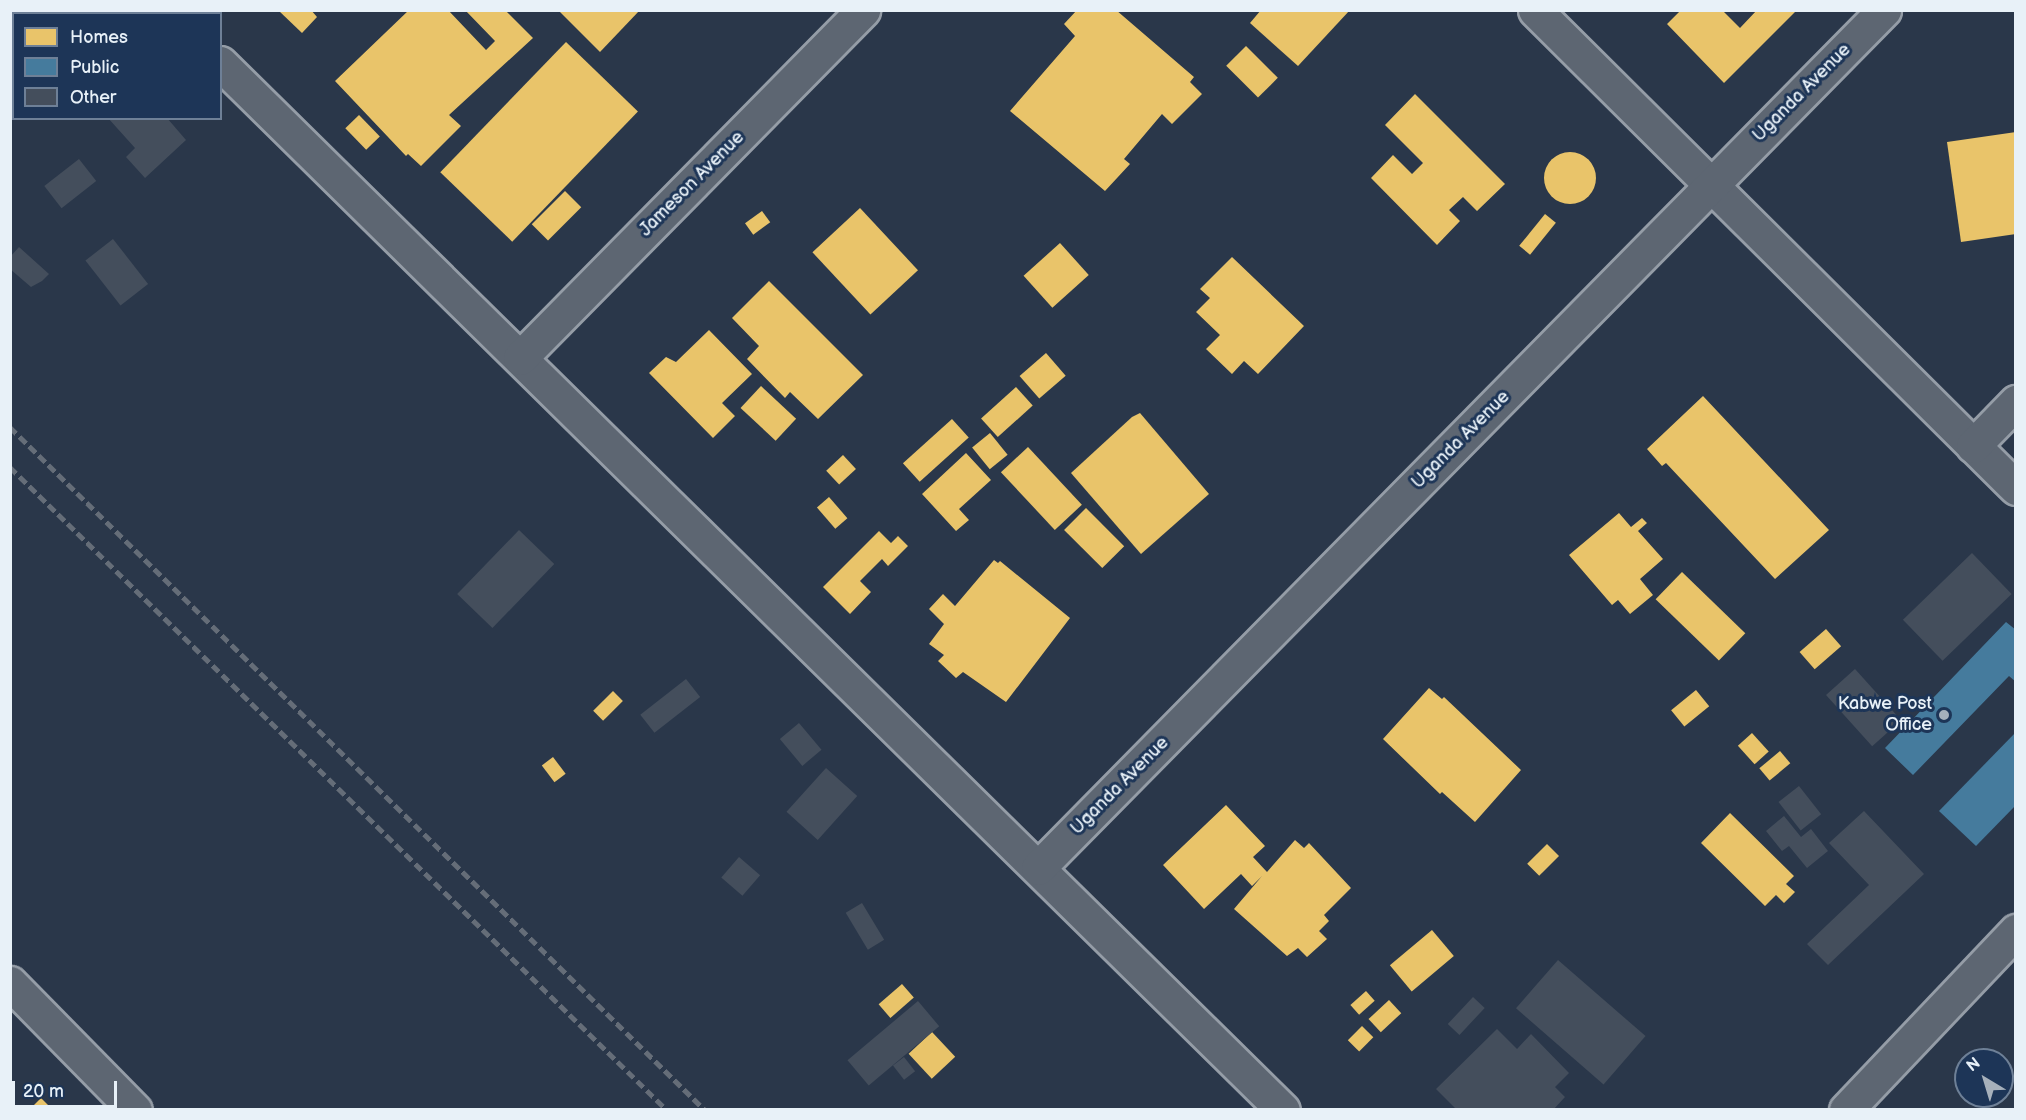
<!DOCTYPE html>
<html>
<head>
<meta charset="utf-8">
<style>
  body { margin:0 }
  #map { position:relative; width:2026px; height:1120px; overflow:hidden; background:#2a374a; font-family:"Balsamiq Sans",sans-serif }
  div>[style] { position:absolute }
  [style*='--x'] { left:calc(var(--x)*1px); top:calc(var(--y)*1px); width:calc(var(--w)*1px); rotate:calc(var(--a)*1deg) }
  .homes>* { inset:0; background:#e9c46a; transform-origin:0 0 }
  .round { border-radius:50% }
  .public>* { inset:0; background:#457b9d }
  .building>* { inset:0; background:#444e5c; transform-origin:0 0 }
  .roads { filter:drop-shadow(2px 0 #959da7) drop-shadow(-2px 0 #959da7) drop-shadow(0 2px #959da7) drop-shadow(0 -2px #959da7) }
  .minor>* { height:33px; margin:-16.5px; padding:0 16.5px; transform-origin:16.5px; border-radius:16.5px; background:#5d6672 }
  .secondary>* { height:33px; margin:-16.5px; padding:0 16.5px; transform-origin:16.5px; border-radius:16.5px; background:#5d6672 }
  .rail>* { height:4.5px; margin-top:-2.25px; transform-origin:0; background:repeating-linear-gradient(90deg,#656d78 0 9px,transparent 0 13.5px) }
  .dots>* { width:16px; height:16px; translate:-50% -50%; box-sizing:border-box; border:3px solid #1d3557; border-radius:50% }
  span { translate:-50% -50%; white-space:nowrap; text-align:center; line-height:1.15; -webkit-text-stroke:6px #1d3557; paint-order:stroke }
  .street-label { font-size:18px; color:#e8f1f8 }
  .poi-label { font-size:18px; color:#e8f1f8 }
  .right { translate:-100% -50%; text-align:right }
  .frame { position:absolute; inset:0; border:12px solid #e8f1f8; pointer-events:none }
  .legend { position:absolute; left:12px; top:12px; width:210px; height:108px; box-sizing:border-box; background:#1d3557; border:2px solid #6e8097; margin:0; padding:8px 10px; list-style:none; font-size:18px; color:#e8f1f8 }
  .legend li { display:flex; align-items:center; gap:12px; height:30px }
  .legend b { width:30px; border:2px solid #6e8097 }
  .north { position:absolute; left:1954px; top:1048px; width:60px; height:60px; box-sizing:border-box; background:#1d3557; border:2px solid #6e8097; border-radius:50%; rotate:322deg; font-size:16px; font-weight:700; line-height:24px; text-align:center; color:#e8f1f8 }
  .north::after { content:''; display:block; margin:auto; width:21px; height:27px; background:#a6b0bb; clip-path:polygon(50% 0,100% 100%,50% 72%,0 100%) }
  .scale { position:absolute; left:12px; top:1081px; width:105px; height:27px; box-sizing:border-box; border:3px solid #e8f1f8; border-top:0; padding-left:8px; font-size:18px; line-height:21px; white-space:nowrap; color:#e8f1f8; -webkit-text-stroke:4px #1d3557; paint-order:stroke }
</style>
</head>
<body>
<div id="map">
  <div class="homes">
    <div style="clip-path:polygon(278px 10px,311px 10px,317px 17px,302px 33px)"></div>
    <div style="clip-path:polygon(409px 10px,448px 10px,486px 50px,495px 41px,465px 10px,505px 10px,533px 38px,449px 115px,461px 126px,421px 166px,408px 154px,406px 156px,335px 81px)"></div>
    <div style="clip-path:polygon(558px 10px,640px 10px,600px 52px)"></div>
    <div style="clip-path:polygon(1077px 10px,1116px 10px,1194px 77px,1190px 82px,1202px 94px,1172px 124px,1162px 114px,1124px 159px,1130px 164px,1105px 191px,1010px 111px,1075px 36px,1064px 24px)"></div>
    <div style="clip-path:polygon(1261px 10px,1350px 10px,1298px 66px,1250px 23px)"></div>
    <div style="clip-path:polygon(1681px 10px,1722px 10px,1740px 28px,1757px 10px,1797px 10px,1724px 83px,1667px 24px)"></div>
    <div style="left:566px;top:42px;width:100px;height:181px;rotate:44deg"></div>
    <div style="left:1246px;top:46px;width:45px;height:28px;rotate:45deg"></div>
    <div style="clip-path:polygon(1415px 94px,1505px 184px,1477px 211px,1463px 197px,1449px 210px,1460px 221px,1437px 245px,1371px 178px,1393px 155px,1412px 174px,1423px 163px,1385px 125px)"></div>
    <div style="left:359px;top:115px;width:30px;height:19px;rotate:46deg"></div>
    <div style="clip-path:polygon(2016px 132px,2016px 234px,1961px 242px,1947px 142px)"></div>
    <div class="round" style="left:1544px;top:152px;width:52px;height:52px"></div>
    <div style="left:565px;top:191px;width:23px;height:47px;rotate:45deg"></div>
    <div style="left:860px;top:208px;width:85px;height:65px;rotate:47deg"></div>
    <div style="left:762px;top:211px;width:14px;height:21px;rotate:54deg"></div>
    <div style="left:1545px;top:214px;width:14px;height:41px;rotate:39deg"></div>
    <div style="left:1060px;top:243px;width:43px;height:49px;rotate:48deg"></div>
    <div style="clip-path:polygon(1232px 257px,1304px 326px,1258px 374px,1244px 361px,1232px 374px,1206px 349px,1220px 335px,1196px 312px,1210px 298px,1200px 289px)"></div>
    <div style="clip-path:polygon(769px 281px,863px 375px,818px 419px,790px 392px,785px 398px,747px 359px,759px 346px,732px 318px)"></div>
    <div style="clip-path:polygon(709px 330px,752px 374px,722px 403px,735px 416px,713px 438px,649px 373px,666px 357px,676px 362px)"></div>
    <div style="left:1046px;top:353px;width:30px;height:35px;rotate:49deg"></div>
    <div style="left:761px;top:386px;width:48px;height:30px;rotate:43deg"></div>
    <div style="left:1016px;top:387px;width:25px;height:47px;rotate:48deg"></div>
    <div style="clip-path:polygon(1703px 396px,1829px 530px,1775px 579px,1666px 463px,1662px 466px,1647px 449px)"></div>
    <div style="clip-path:polygon(1140px 413px,1209px 494px,1141px 554px,1071px 473px,1132px 417px)"></div>
    <div style="left:952px;top:419px;width:25px;height:66px;rotate:48deg"></div>
    <div style="left:990px;top:433px;width:28px;height:23px;rotate:51deg"></div>
    <div style="left:1028px;top:447px;width:79px;height:37px;rotate:47deg"></div>
    <div style="clip-path:polygon(966px 453px,991px 480px,959px 509px,969px 520px,956px 531px,922px 494px)"></div>
    <div style="left:843px;top:455px;width:19px;height:23px;rotate:47deg"></div>
    <div style="left:829px;top:497px;width:28px;height:16px;rotate:49deg"></div>
    <div style="left:1086px;top:508px;width:54px;height:31px;rotate:45deg"></div>
    <div style="clip-path:polygon(1619px 513px,1631px 527px,1642px 518px,1647px 523px,1638px 531px,1663px 559px,1640px 579px,1653px 595px,1630px 614px,1618px 600px,1612px 605px,1569px 555px)"></div>
    <div style="clip-path:polygon(879px 531px,891px 543px,898px 536px,908px 546px,888px 566px,882px 559px,860px 581px,871px 592px,850px 614px,823px 587px)"></div>
    <div style="clip-path:polygon(994px 560px,998px 563px,1000px 561px,1070px 618px,1006px 702px,963px 672px,956px 678px,938px 661px,944px 655px,929px 644px,944px 624px,929px 609px,943px 594px,955px 606px)"></div>
    <div style="left:1682px;top:572px;width:88px;height:38px;rotate:44deg"></div>
    <div style="left:1826px;top:629px;width:23px;height:35px;rotate:49deg"></div>
    <div style="clip-path:polygon(1429px 688px,1442px 699px,1444px 697px,1521px 770px,1475px 822px,1442px 792px,1440px 794px,1383px 739px)"></div>
    <div style="left:1696px;top:690px;width:21px;height:32px;rotate:51deg"></div>
    <div style="left:613px;top:691px;width:14px;height:28px;rotate:45deg"></div>
    <div style="left:1752px;top:733px;width:25px;height:19px;rotate:48deg"></div>
    <div style="left:1780px;top:751px;width:16px;height:27px;rotate:50deg"></div>
    <div style="left:553px;top:757px;width:21px;height:14px;rotate:53deg"></div>
    <div style="clip-path:polygon(1226px 805px,1265px 846px,1253px 857px,1267px 872px,1295px 840px,1304px 848px,1309px 843px,1351px 888px,1324px 915px,1329px 921px,1319px 931px,1327px 939px,1307px 957px,1298px 948px,1287px 956px,1234px 909px,1262px 876px,1252px 886px,1241px 874px,1204px 909px,1163px 865px)"></div>
    <div style="clip-path:polygon(1730px 813px,1794px 876px,1786px 884px,1795px 892px,1784px 903px,1776px 895px,1765px 906px,1701px 843px)"></div>
    <div style="left:1547px;top:844px;width:17px;height:28px;rotate:45deg"></div>
    <div style="left:1432px;top:930px;width:34px;height:55px;rotate:50deg"></div>
    <div style="left:902px;top:984px;width:18px;height:31px;rotate:49deg"></div>
    <div style="left:1366px;top:991px;width:13px;height:21px;rotate:48deg"></div>
    <div style="left:1389px;top:1000px;width:18px;height:28px;rotate:47deg"></div>
    <div style="left:1362px;top:1026px;width:16px;height:20px;rotate:45deg"></div>
    <div style="left:932px;top:1032px;width:34px;height:32px;rotate:47deg"></div>
    <div style="clip-path:polygon(41px 1098px,53px 1110px,29px 1110px)"></div>
  </div>
  <div class="public">
    <div style="clip-path:polygon(2006px 622px,2016px 630px,2016px 682px,2009px 676px,1913px 775px,1885px 748px)"></div>
    <div style="clip-path:polygon(2016px 732px,2016px 805px,1976px 846px,1939px 811px)"></div>
  </div>
  <div class="building">
    <div style="clip-path:polygon(108px 118px,167px 118px,186px 140px,145px 178px,126px 157px,135px 148px)"></div>
    <div style="left:79px;top:159px;width:28px;height:44px;rotate:52deg"></div>
    <div style="left:113px;top:239px;width:57px;height:35px;rotate:52deg"></div>
    <div style="clip-path:polygon(19px 247px,49px 274px,42px 281px,31px 287px,10px 269px,10px 257px)"></div>
    <div style="left:519px;top:530px;width:49px;height:89px;rotate:44deg"></div>
    <div style="left:1972px;top:553px;width:57px;height:96px;rotate:46deg"></div>
    <div style="left:1855px;top:669px;width:69px;height:39px;rotate:48deg"></div>
    <div style="left:686px;top:679px;width:23px;height:58px;rotate:52deg"></div>
    <div style="left:799px;top:723px;width:35px;height:25px;rotate:50deg"></div>
    <div style="left:826px;top:768px;width:42px;height:59px;rotate:42deg"></div>
    <div style="left:1799px;top:786px;width:36px;height:26px;rotate:52deg"></div>
    <div style="clip-path:polygon(1864px 811px,1924px 874px,1828px 965px,1807px 944px,1869px 885px,1829px 843px)"></div>
    <div style="clip-path:polygon(1784px 816px,1801px 837px,1811px 829px,1828px 851px,1807px 868px,1789px 846px,1782px 851px,1766px 831px)"></div>
    <div style="left:739px;top:857px;width:28px;height:27px;rotate:41deg"></div>
    <div style="left:862px;top:903px;width:43px;height:19px;rotate:59deg"></div>
    <div style="left:1558px;top:960px;width:116px;height:64px;rotate:41deg"></div>
    <div style="left:1473px;top:997px;width:16px;height:37px;rotate:43deg"></div>
    <div style="left:918px;top:1001px;width:33px;height:92px;rotate:50deg"></div>
    <div style="clip-path:polygon(1497px 1029px,1517px 1049px,1531px 1034px,1569px 1073px,1555px 1087px,1565px 1097px,1553px 1110px,1457px 1110px,1436px 1089px)"></div>
    <div style="left:904px;top:1057px;width:18px;height:14px;rotate:52deg"></div>
  </div>
  <div class="roads">
    <div class="minor">
      <div style="--x:167;--y:10;--w:5;--a:53"></div>
      <div style="--x:1535;--y:10;--w:678;--a:44.82"></div>
      <div style="--x:220;--y:63;--w:1492;--a:44.57"></div>
      <div style="--x:520;--y:358;--w:489;--a:-45.4"></div>
      <div style="--x:1973;--y:446;--w:62;--a:-45.7"></div>
      <div style="--x:1038;--y:868;--w:1205;--a:-45.4"></div>
      <div style="--x:1846;--y:1110;--w:247;--a:-46.5"></div>
    </div>
    <div class="secondary">
      <div style="--x:10;--y:983;--w:178;--a:45.5"></div>
    </div>
  </div>
  <div class="rail">
    <div style="--x:10;--y:427;--w:974;--a:44.5"></div>
    <div style="--x:10;--y:467;--w:919;--a:44.38"></div>
  </div>
  <div class="dots">
    <div style="left:1944px;top:715px;background:#a6b0bb"></div>
  </div>
  <div class="street-label">
    <span style="left:1802px;top:93px;rotate:-45deg">Uganda Avenue</span>
    <span style="left:692px;top:184px;rotate:-45deg">Jameson Avenue</span>
    <span style="left:1461px;top:440px;rotate:-45deg">Uganda Avenue</span>
    <span style="left:1120px;top:786px;rotate:-45deg">Uganda Avenue</span>
  </div>
  <div class="poi-label">
    <span class="right" style="left:1932px;top:715px">Kabwe Post<br>Office</span>
  </div>
  <div class="frame"></div>
  <ul class="legend">
  <li><b style="height:16px;background:#e9c46a"></b>Homes</li>
  <li><b style="height:16px;background:#457b9d"></b>Public</li>
  <li><b style="height:16px;background:#444e5c"></b>Other</li>
  </ul>
  <div class="north">N</div>
  <div class="scale">20 m</div>
</div>
</body>
</html>
